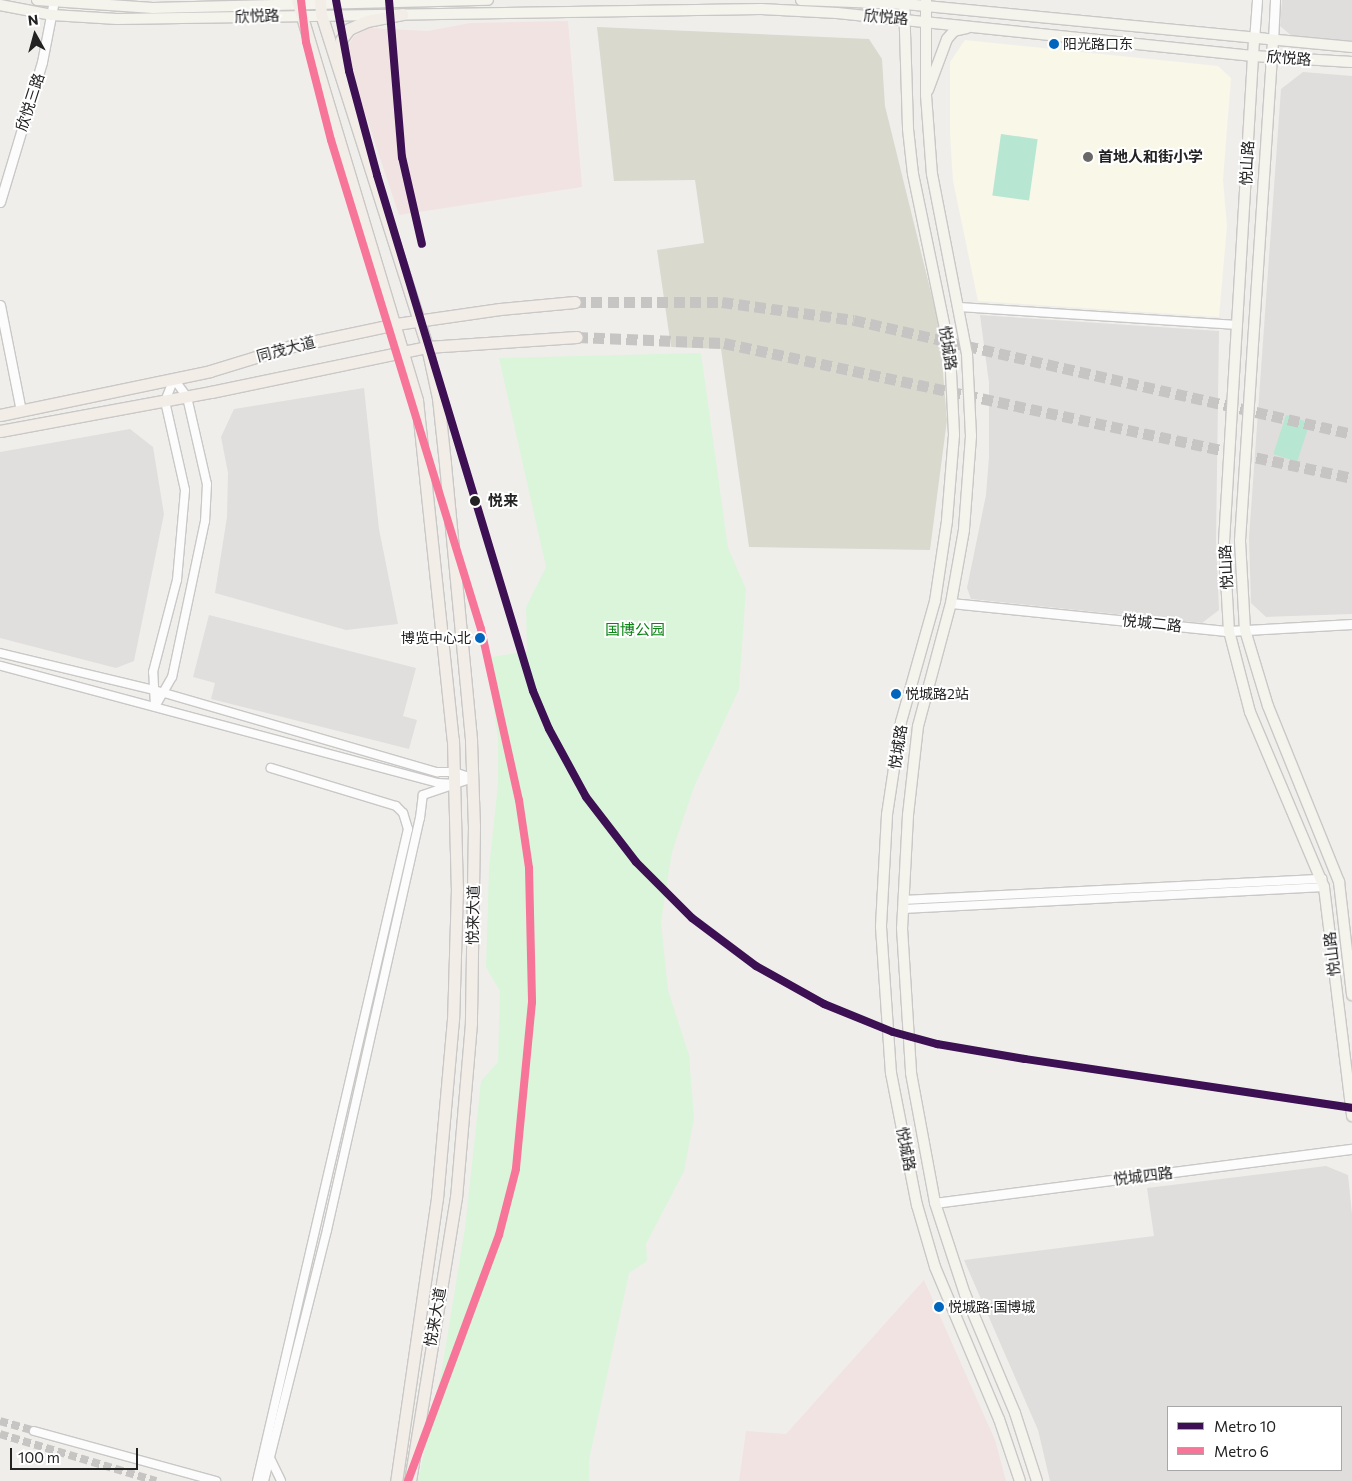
<!DOCTYPE html>
<html>
<head>
<meta charset="utf-8">
<style>
  body { margin:0 }
  #map { position:relative; width:1352px; height:1481px; overflow:hidden; background:#f0eeeb; font-family:Commissioner,"Noto Sans SC",sans-serif }
  div>[style] { position:absolute }
  [style*='--x'] { left:calc(var(--x)*1px); top:calc(var(--y)*1px); width:calc(var(--w)*1px); rotate:calc(var(--a)*1deg) }
  .residential>* { inset:0; background:#dfdedc }
  .commercial>* { inset:0; background:#f1e3e1 }
  .education>* { inset:0; background:#f8f7e8 }
  .construction>* { inset:0; background:#d9d9cd }
  .park>* { inset:0; background:#daf5da }
  .pitch>* { inset:0; background:#b7e6d2; transform-origin:0 0 }
  .parking>* { inset:0; background:#e0dfde }
  .minor-tunnel>* { height:8px; margin-top:-4px; transform-origin:0; background:repeating-linear-gradient(90deg,#c7c5c3 0 8px,transparent 0 12px) }
  .primary-tunnel>* { height:11px; margin-top:-5.5px; transform-origin:0; background:repeating-linear-gradient(90deg,#c7c5c3 0 11px,transparent 0 16.5px) }
  .roads { filter:drop-shadow(1px 0 #c9c8c7) drop-shadow(-1px 0 #c9c8c7) drop-shadow(0 1px #c9c8c7) drop-shadow(0 -1px #c9c8c7) }
  .minor>* { height:8px; margin:-4px; padding:0 4px; transform-origin:4px; border-radius:4px; background:#fdfcfc }
  .tertiary>* { height:9px; margin:-4.5px; padding:0 4.5px; transform-origin:4.5px; border-radius:4.5px; background:#fdfcfc }
  .secondary>* { height:10px; margin:-5px; padding:0 5px; transform-origin:5px; border-radius:5px; background:#f4f4ed }
  .primary>* { height:11px; margin:-5.5px; padding:0 5.5px; transform-origin:5.5px; border-radius:5.5px; background:#f3ede7 }
  .metro-1>* { height:8px; margin:-4px; padding:0 4px; transform-origin:4px; border-radius:4px; background:#3c1053 }
  .metro-2>* { height:8px; margin:-4px; padding:0 4px; transform-origin:4px; border-radius:4px; background:#f67599 }
  .dots>* { width:14px; height:14px; translate:-50% -50%; box-sizing:border-box; border:2px solid #fff; border-radius:50% }
  span { translate:-50% -50%; white-space:nowrap; text-align:center; line-height:1.15; -webkit-text-stroke:4px #fff; paint-order:stroke }
  .bus-label { font-size:14px; color:#222 }
  .left { translate:0 -50%; text-align:left }
  .right { translate:-100% -50%; text-align:right }
  .street-label { font-size:15px; color:#222 }
  .poi-label { font-size:15px; color:#222; font-weight:700 }
  .stop-label { font-size:15px; color:#222; font-weight:700 }
  .park-label { font-size:15px; color:#0c8416 }
  .legend { position:absolute; left:1167px; top:1406px; width:175px; height:65px; box-sizing:border-box; background:#fff; border:1px solid #a7a7a7; margin:0; padding:6px 9px; list-style:none; font-size:15px; color:#222 }
  .legend li { display:flex; align-items:center; gap:10px; height:25px }
  .legend b { width:25px; border:1px solid #a7a7a7 }
  .north { position:absolute; left:10px; top:10px; width:50px; height:50px; -webkit-text-stroke:4px #fff; paint-order:stroke; rotate:353deg; font-size:14px; font-weight:700; line-height:20px; text-align:center; color:#222 }
  .north::after { content:''; display:block; margin:auto; width:18px; height:22px; background:#222; clip-path:polygon(50% 0,100% 100%,50% 72%,0 100%) }
  .scale { position:absolute; left:10px; top:1448px; width:128px; height:22px; box-sizing:border-box; border:2px solid #222; border-top:0; padding-left:6px; font-size:15px; line-height:18px; white-space:nowrap; color:#222; -webkit-text-stroke:4px #fff; paint-order:stroke }
</style>
</head>
<body>
<div id="map">
  <div class="residential">
    <div style="clip-path:polygon(1282px 0,1352px 0,1352px 41px,1293px 37px,1280px 26px)"></div>
    <div style="clip-path:polygon(1303px 72px,1352px 76px,1352px 614px,1266px 617px,1251px 603px,1249px 538px,1281px 89px)"></div>
    <div style="clip-path:polygon(980px 315px,1219px 331px,1216px 541px,1219px 610px,1202px 623px,971px 599px,967px 588px,986px 495px,989px 457px,989px 383px)"></div>
    <div style="clip-path:polygon(evenodd,1326px 1166px,1348px 1175px,1352px 1214px,1352px 1481px,1050px 1481px,1038px 1430px,964px 1260px,1154px 1236px,1147px 1188px,1326px 1166px,1168px 1407px,1341px 1407px,1341px 1470px,1168px 1470px,1168px 1407px)"></div>
  </div>
  <div class="commercial">
    <div style="clip-path:polygon(568px 21px,582px 187px,399px 215px,348px 62px,349px 44px,354px 36px,369px 28px,428px 31px,470px 23px)"></div>
    <div style="clip-path:polygon(924px 1280px,995px 1440px,1006px 1481px,739px 1481px,746px 1431px,786px 1434px)"></div>
  </div>
  <div class="education">
    <div style="clip-path:polygon(965px 40px,1218px 66px,1231px 78px,1223px 180px,1227px 226px,1219px 317px,978px 301px,953px 181px,950px 135px,950px 62px)"></div>
  </div>
  <div class="construction">
    <div style="clip-path:polygon(597px 27px,869px 39px,882px 59px,885px 106px,939px 325px,947px 420px,930px 550px,749px 547px,721px 349px,671px 347px,657px 250px,704px 243px,695px 180px,614px 181px)"></div>
  </div>
  <div class="park">
    <div style="clip-path:polygon(701px 353px,728px 548px,746px 589px,739px 689px,694px 787px,672px 852px,661px 922px,668px 990px,689px 1055px,694px 1118px,684px 1171px,646px 1244px,647px 1261px,629px 1273px,589px 1460px,589px 1481px,418px 1481px,442px 1369px,465px 1228px,481px 1081px,498px 1062px,500px 991px,486px 967px,489px 869px,498px 783px,498px 740px,487px 658px,527px 651px,526px 607px,546px 567px,499px 358px)"></div>
  </div>
  <div class="pitch">
    <div style="left:1001px;top:134px;width:37px;height:62px;rotate:8deg"></div>
    <div style="left:1286px;top:415px;width:25px;height:41px;rotate:18deg"></div>
  </div>
  <div class="parking">
    <div style="clip-path:polygon(364px 388px,379px 529px,398px 624px,346px 630px,215px 593px,227px 517px,228px 473px,221px 437px,234px 409px)"></div>
    <div style="clip-path:polygon(130px 429px,153px 447px,164px 514px,134px 661px,116px 668px,0 638px,0 452px)"></div>
    <div style="clip-path:polygon(209px 615px,416px 668px,403px 716px,417px 720px,409px 749px,211px 699px,215px 683px,193px 677px)"></div>
  </div>
  <div class="minor-tunnel">
    <div style="--x:0;--y:1421;--w:35;--a:16"></div>
    <div style="--x:0;--y:1434;--w:163;--a:16.8"></div>
  </div>
  <div class="primary-tunnel">
    <div style="--x:575;--y:302;--w:147;--a:0"></div>
    <div style="--x:722;--y:302;--w:133;--a:7.8"></div>
    <div style="--x:854;--y:320;--w:511;--a:12.89"></div>
    <div style="--x:577;--y:337;--w:147;--a:2.3"></div>
    <div style="--x:724;--y:343;--w:642;--a:12.13"></div>
  </div>
  <div class="roads">
    <div class="minor">
      <div style="--x:959;--y:307;--w:279;--a:3.7"></div>
      <div style="--x:174;--y:379;--w:22;--a:54"></div>
      <div style="--x:187;--y:397;--w:89;--a:77.1"></div>
      <div style="--x:207;--y:484;--w:37;--a:93"></div>
      <div style="--x:205;--y:521;--w:159;--a:101.9"></div>
      <div style="--x:172;--y:677;--w:34;--a:120"></div>
      <div style="--x:155;--y:706;--w:34;--a:-93"></div>
      <div style="--x:153;--y:672;--w:95;--a:-75.4"></div>
      <div style="--x:177;--y:580;--w:90;--a:-84.9"></div>
      <div style="--x:185;--y:490;--w:91;--a:-102.7"></div>
      <div style="--x:165;--y:401;--w:24;--a:-68"></div>
      <div style="--x:0;--y:653;--w:158;--a:13.5"></div>
      <div style="--x:154;--y:690;--w:295;--a:16.2"></div>
      <div style="--x:437;--y:772;--w:17;--a:0"></div>
      <div style="--x:454;--y:772;--w:20;--a:18"></div>
      <div style="--x:473;--y:778;--w:19;--a:162"></div>
      <div style="--x:455;--y:784;--w:17;--a:-177"></div>
      <div style="--x:438;--y:783;--w:453;--a:-165"></div>
      <div style="--x:903;--y:900;--w:420;--a:-2.9"></div>
      <div style="--x:903;--y:909;--w:422;--a:-3"></div>
      <div style="--x:34;--y:1431;--w:189;--a:15.4"></div>
      <div style="--x:270;--y:1458;--w:25;--a:64"></div>
      <div style="--x:257;--y:1481;--w:669;--a:-76.96"></div>
      <div style="--x:408;--y:829;--w:17;--a:-107"></div>
      <div style="--x:403;--y:813;--w:10;--a:-135"></div>
      <div style="--x:396;--y:806;--w:131;--a:-163.1"></div>
      <div style="--x:264;--y:1481;--w:259;--a:-75.9"></div>
      <div style="--x:327;--y:1230;--w:422;--a:-77.3"></div>
      <div style="--x:420;--y:818;--w:23;--a:-83"></div>
      <div style="--x:423;--y:795;--w:31;--a:-19"></div>
    </div>
    <div class="tertiary">
      <div style="--x:1254;--y:40;--w:40;--a:-85.7"></div>
      <div style="--x:1273;--y:41;--w:41;--a:-87.2"></div>
      <div style="--x:0;--y:202;--w:146;--a:-73.3"></div>
      <div style="--x:42;--y:62;--w:63;--a:-79"></div>
      <div style="--x:0;--y:305;--w:108;--a:78.8"></div>
      <div style="--x:951;--y:603;--w:279;--a:5.8"></div>
      <div style="--x:1229;--y:631;--w:123;--a:-3.3"></div>
      <div style="--x:935;--y:1203;--w:420;--a:-7.4"></div>
    </div>
    <div class="secondary">
      <div style="--x:37;--y:0;--w:116;--a:3.9"></div>
      <div style="--x:153;--y:8;--w:335;--a:-1.4"></div>
      <div style="--x:801;--y:0;--w:104;--a:2.2"></div>
      <div style="--x:905;--y:4;--w:449;--a:5.5"></div>
      <div style="--x:904;--y:0;--w:129;--a:88.2"></div>
      <div style="--x:908;--y:129;--w:45;--a:83.7"></div>
      <div style="--x:913;--y:174;--w:182;--a:78.3"></div>
      <div style="--x:950;--y:352;--w:83;--a:87.2"></div>
      <div style="--x:954;--y:435;--w:86;--a:94.7"></div>
      <div style="--x:947;--y:521;--w:81;--a:98.5"></div>
      <div style="--x:935;--y:601;--w:126;--a:105.7"></div>
      <div style="--x:901;--y:722;--w:94;--a:98.6"></div>
      <div style="--x:887;--y:815;--w:112;--a:93.1"></div>
      <div style="--x:881;--y:927;--w:146;--a:86.1"></div>
      <div style="--x:891;--y:1073;--w:135;--a:78.9"></div>
      <div style="--x:917;--y:1205;--w:65;--a:73.8"></div>
      <div style="--x:935;--y:1267;--w:165;--a:67.2"></div>
      <div style="--x:999;--y:1419;--w:65;--a:71.3"></div>
      <div style="--x:926;--y:0;--w:95;--a:90"></div>
      <div style="--x:926;--y:95;--w:79;--a:85.7"></div>
      <div style="--x:932;--y:174;--w:183;--a:79"></div>
      <div style="--x:967;--y:354;--w:82;--a:87.2"></div>
      <div style="--x:971;--y:436;--w:94;--a:94.3"></div>
      <div style="--x:964;--y:530;--w:74;--a:100.1"></div>
      <div style="--x:951;--y:603;--w:127;--a:105"></div>
      <div style="--x:918;--y:726;--w:90;--a:96.4"></div>
      <div style="--x:908;--y:815;--w:113;--a:93"></div>
      <div style="--x:902;--y:928;--w:145;--a:86.4"></div>
      <div style="--x:911;--y:1073;--w:132;--a:79.5"></div>
      <div style="--x:935;--y:1203;--w:96;--a:71.8"></div>
      <div style="--x:965;--y:1294;--w:129;--a:67.2"></div>
      <div style="--x:1015;--y:1413;--w:71;--a:72.1"></div>
      <div style="--x:0;--y:5;--w:53;--a:10.9"></div>
      <div style="--x:52;--y:15;--w:65;--a:3.5"></div>
      <div style="--x:117;--y:19;--w:644;--a:-0.89"></div>
      <div style="--x:761;--y:9;--w:76;--a:3"></div>
      <div style="--x:837;--y:13;--w:418;--a:5.9"></div>
      <div style="--x:1253;--y:56;--w:99;--a:3.5"></div>
      <div style="--x:1254;--y:40;--w:503;--a:93.42"></div>
      <div style="--x:1224;--y:542;--w:89;--a:86.8"></div>
      <div style="--x:1229;--y:631;--w:84;--a:75.5"></div>
      <div style="--x:1250;--y:712;--w:190;--a:67.1"></div>
      <div style="--x:1324;--y:887;--w:231;--a:83"></div>
      <div style="--x:1273;--y:41;--w:501;--a:93.78"></div>
      <div style="--x:1240;--y:541;--w:89;--a:86.8"></div>
      <div style="--x:1245;--y:630;--w:79;--a:73.2"></div>
      <div style="--x:1268;--y:706;--w:190;--a:68"></div>
      <div style="--x:1339;--y:882;--w:114;--a:83.4"></div>
      <div style="--x:928;--y:90;--w:54;--a:-69.6"></div>
      <div style="--x:947;--y:39;--w:11;--a:-49"></div>
      <div style="--x:954;--y:31;--w:13;--a:-13"></div>
    </div>
    <div class="primary">
      <div style="--x:297;--y:0;--w:418;--a:73.3"></div>
      <div style="--x:417;--y:400;--w:342;--a:84"></div>
      <div style="--x:453;--y:740;--w:148;--a:88.5"></div>
      <div style="--x:457;--y:888;--w:131;--a:91.7"></div>
      <div style="--x:453;--y:1019;--w:180;--a:95.1"></div>
      <div style="--x:437;--y:1198;--w:286;--a:98.2"></div>
      <div style="--x:320;--y:0;--w:14;--a:86"></div>
      <div style="--x:321;--y:14;--w:349;--a:72.3"></div>
      <div style="--x:427;--y:347;--w:52;--a:77.8"></div>
      <div style="--x:438;--y:398;--w:66;--a:83.9"></div>
      <div style="--x:445;--y:464;--w:278;--a:84.6"></div>
      <div style="--x:471;--y:741;--w:85;--a:88"></div>
      <div style="--x:474;--y:826;--w:197;--a:90.9"></div>
      <div style="--x:471;--y:1023;--w:175;--a:94.9"></div>
      <div style="--x:456;--y:1197;--w:288;--a:99.2"></div>
      <div style="--x:342;--y:64;--w:24;--a:-92"></div>
      <div style="--x:341;--y:40;--w:14;--a:-54"></div>
      <div style="--x:349;--y:29;--w:20;--a:-24"></div>
      <div style="--x:367;--y:21;--w:36;--a:-11"></div>
      <div style="--x:0;--y:415;--w:215;--a:-11.8"></div>
      <div style="--x:210;--y:371;--w:82;--a:-17.1"></div>
      <div style="--x:288;--y:347;--w:110;--a:-12"></div>
      <div style="--x:396;--y:324;--w:105;--a:-8.2"></div>
      <div style="--x:500;--y:309;--w:75;--a:-5.3"></div>
      <div style="--x:0;--y:431;--w:215;--a:-10.5"></div>
      <div style="--x:211;--y:392;--w:221;--a:-11.8"></div>
      <div style="--x:427;--y:347;--w:150;--a:-3.8"></div>
    </div>
  </div>
  <div class="metro-1">
    <div style="--x:336;--y:0;--w:72;--a:79.6"></div>
    <div style="--x:349;--y:71;--w:108;--a:74.9"></div>
    <div style="--x:377;--y:175;--w:539;--a:73.18"></div>
    <div style="--x:533;--y:691;--w:41;--a:67.2"></div>
    <div style="--x:549;--y:729;--w:77;--a:61.4"></div>
    <div style="--x:586;--y:797;--w:82;--a:52.4"></div>
    <div style="--x:636;--y:862;--w:79;--a:45"></div>
    <div style="--x:692;--y:918;--w:80;--a:36.9"></div>
    <div style="--x:756;--y:966;--w:78;--a:29.2"></div>
    <div style="--x:824;--y:1004;--w:74;--a:22.1"></div>
    <div style="--x:893;--y:1032;--w:46;--a:15.3"></div>
    <div style="--x:937;--y:1044;--w:89;--a:9.7"></div>
    <div style="--x:1025;--y:1059;--w:331;--a:8.5"></div>
    <div style="--x:389;--y:0;--w:158;--a:85.3"></div>
    <div style="--x:402;--y:157;--w:89;--a:77.1"></div>
  </div>
  <div class="metro-2">
    <div style="--x:301;--y:0;--w:42;--a:83.2"></div>
    <div style="--x:306;--y:42;--w:101;--a:75.7"></div>
    <div style="--x:331;--y:140;--w:511;--a:72.95"></div>
    <div style="--x:481;--y:629;--w:175;--a:77.5"></div>
    <div style="--x:519;--y:800;--w:69;--a:81.6"></div>
    <div style="--x:529;--y:868;--w:134;--a:88.7"></div>
    <div style="--x:532;--y:1002;--w:168;--a:95.5"></div>
    <div style="--x:516;--y:1169;--w:68;--a:104.4"></div>
    <div style="--x:499;--y:1235;--w:262;--a:110.3"></div>
  </div>
  <div class="dots">
    <div style="left:1054px;top:44px;background:#0065bd"></div>
    <div style="left:1088px;top:157px;background:#6a6968"></div>
    <div style="left:475px;top:501px;background:#222"></div>
    <div style="left:480px;top:638px;background:#0065bd"></div>
    <div style="left:896px;top:694px;background:#0065bd"></div>
    <div style="left:939px;top:1307px;background:#0065bd"></div>
  </div>
  <div class="bus-label">
    <span class="left" style="left:1063px;top:44px">阳光路口东</span>
    <span class="right" style="left:471px;top:638px">博览中心北</span>
    <span class="left" style="left:905px;top:694px">悦城路2站</span>
    <span class="left" style="left:948px;top:1307px">悦城路·国博城</span>
  </div>
  <div class="street-label">
    <span style="left:257px;top:16px;rotate:-2deg">欣悦路</span>
    <span style="left:886px;top:17px;rotate:5deg">欣悦路</span>
    <span style="left:1289px;top:58px;rotate:4deg">欣悦路</span>
    <span style="left:30px;top:102px;rotate:-72deg">欣悦三路</span>
    <span style="left:1247px;top:163px;rotate:-87deg">悦山路</span>
    <span style="left:948px;top:348px;rotate:81deg">悦城路</span>
    <span style="left:286px;top:349px;rotate:-15deg">同茂大道</span>
    <span style="left:1226px;top:567px;rotate:-93deg">悦山路</span>
    <span style="left:1152px;top:623px;rotate:6deg">悦城二路</span>
    <span style="left:898px;top:747px;rotate:-81deg">悦城路</span>
    <span style="left:473px;top:915px;rotate:-89deg">悦来大道</span>
    <span style="left:1332px;top:954px;rotate:-97deg">悦山路</span>
    <span style="left:906px;top:1149px;rotate:79deg">悦城路</span>
    <span style="left:1143px;top:1176px;rotate:-7deg">悦城四路</span>
    <span style="left:435px;top:1317px;rotate:-80deg">悦来大道</span>
  </div>
  <div class="poi-label">
    <span class="left" style="left:1098px;top:157px">首地人和街小学</span>
  </div>
  <div class="stop-label">
    <span class="left" style="left:488px;top:501px">悦来</span>
  </div>
  <div class="park-label">
    <span style="left:635px;top:630px">国博公园</span>
  </div>
  <ul class="legend">
  <li><b style="height:6px;background:#3c1053"></b>Metro 10</li>
  <li><b style="height:6px;background:#f67599"></b>Metro 6</li>
  </ul>
  <div class="north">N</div>
  <div class="scale">100 m</div>
</div>
</body>
</html>
